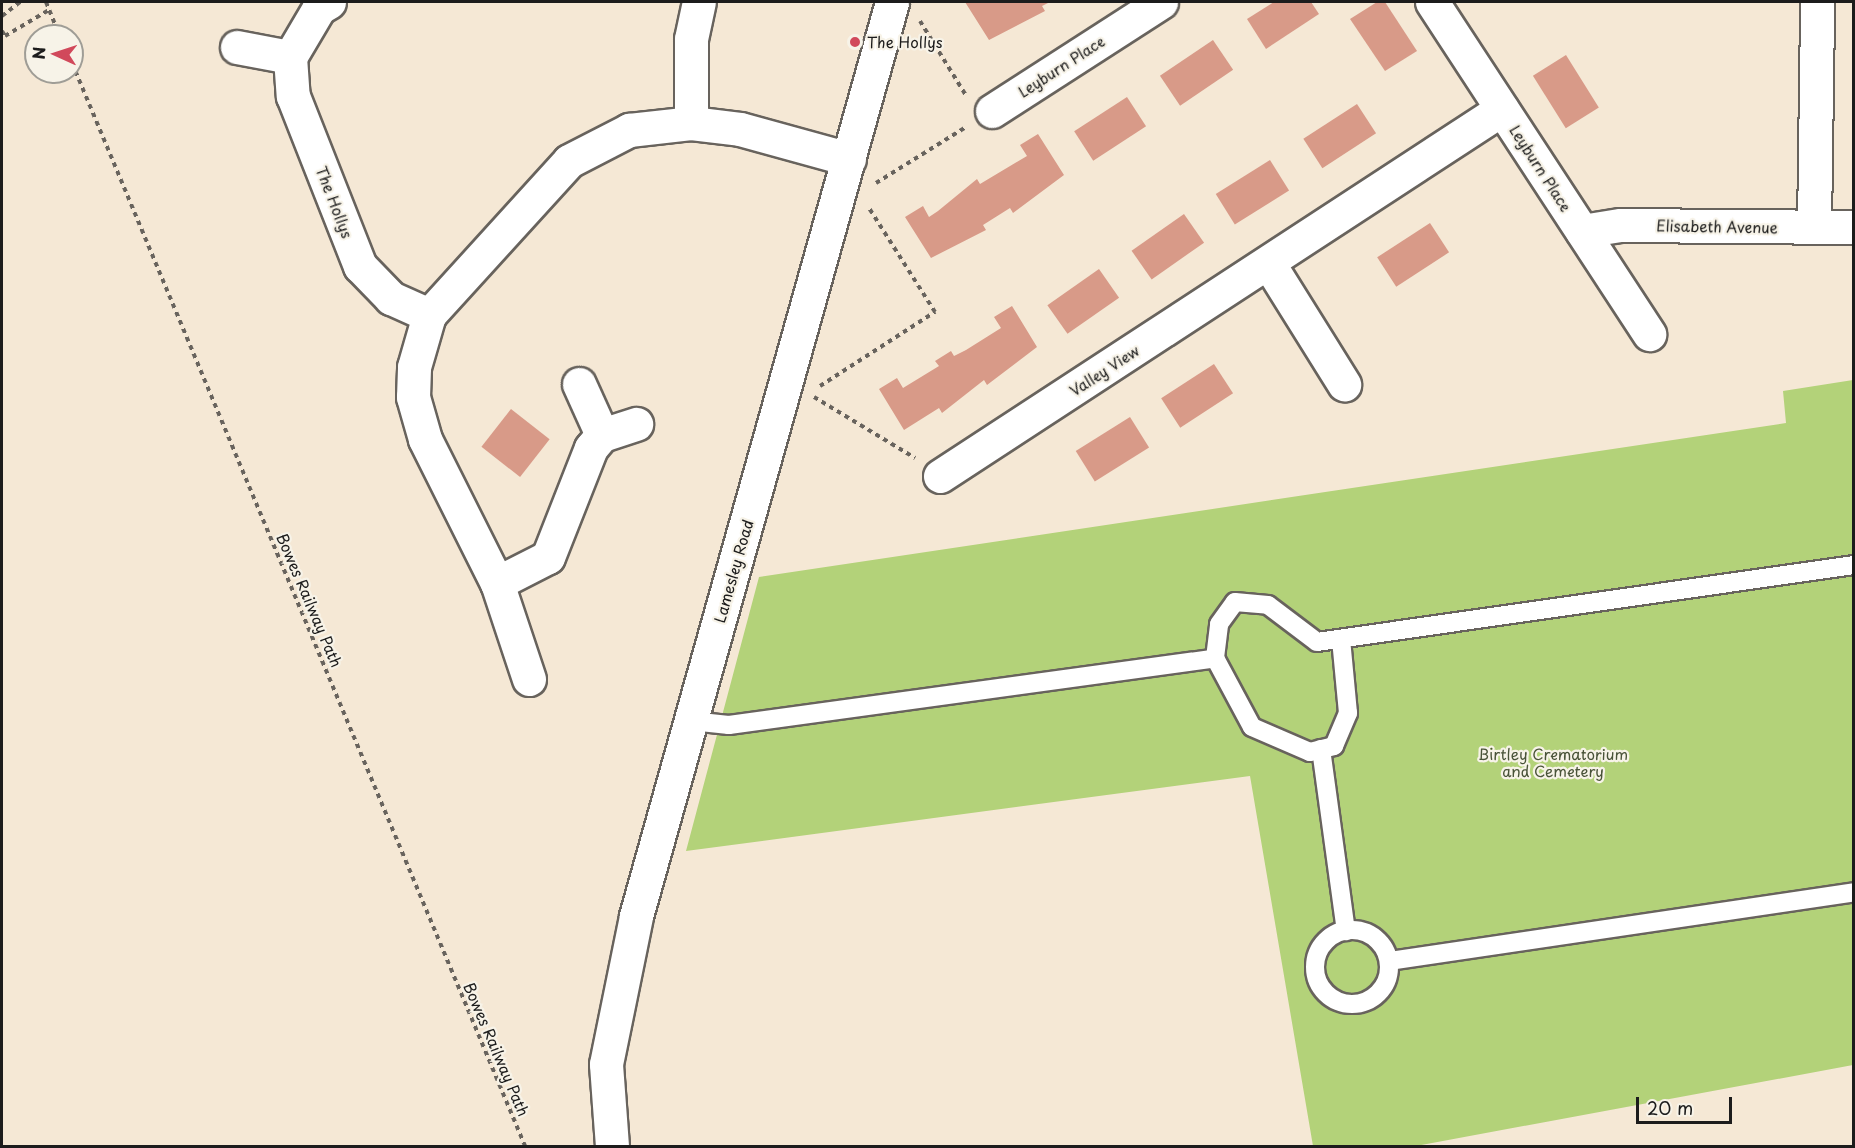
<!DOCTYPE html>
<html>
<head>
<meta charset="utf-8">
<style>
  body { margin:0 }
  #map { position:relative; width:1855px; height:1148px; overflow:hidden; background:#f5e8d5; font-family:"Playpen Sans",sans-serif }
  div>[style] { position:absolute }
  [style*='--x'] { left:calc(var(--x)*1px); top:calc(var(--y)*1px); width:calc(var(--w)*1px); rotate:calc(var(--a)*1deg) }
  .green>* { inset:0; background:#b3d279 }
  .building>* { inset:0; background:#d89a88; transform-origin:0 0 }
  .path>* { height:4px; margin-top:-2px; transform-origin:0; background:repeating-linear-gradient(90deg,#68635d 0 4.5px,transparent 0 9px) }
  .roads { filter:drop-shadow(2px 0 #68635d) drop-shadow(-2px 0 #68635d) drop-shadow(0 2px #68635d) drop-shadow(0 -2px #68635d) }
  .service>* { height:18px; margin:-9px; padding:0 9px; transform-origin:9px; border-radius:9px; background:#fff }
  .service>.ring { margin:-9px; padding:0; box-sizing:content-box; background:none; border:18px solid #fff; border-radius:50% }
  .minor>* { height:33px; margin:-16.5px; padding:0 16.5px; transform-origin:16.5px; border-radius:16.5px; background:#fff }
  .tertiary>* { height:33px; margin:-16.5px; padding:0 16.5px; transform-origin:16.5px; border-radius:16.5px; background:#fff }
  .dots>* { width:16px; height:16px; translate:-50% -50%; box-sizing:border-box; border:3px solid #f7f3e8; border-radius:50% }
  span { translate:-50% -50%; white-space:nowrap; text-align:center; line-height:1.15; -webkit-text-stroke:4.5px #f7f3e8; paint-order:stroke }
  .poi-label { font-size:15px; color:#1c1c1c }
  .left { translate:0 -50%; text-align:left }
  .street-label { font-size:15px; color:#1c1c1c }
  .park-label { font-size:15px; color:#495338 }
  .frame { position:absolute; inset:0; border:3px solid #1c1c1c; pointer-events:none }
  .north { position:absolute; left:24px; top:24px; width:60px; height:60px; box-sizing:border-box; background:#f7f3e8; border:2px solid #9f9d96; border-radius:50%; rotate:273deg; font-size:16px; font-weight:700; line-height:24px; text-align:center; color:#1c1c1c }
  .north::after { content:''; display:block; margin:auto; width:21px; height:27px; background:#d1495b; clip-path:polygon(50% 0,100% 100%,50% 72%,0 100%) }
  .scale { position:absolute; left:1636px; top:1097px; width:96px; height:27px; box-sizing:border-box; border:3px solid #1c1c1c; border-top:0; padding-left:8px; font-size:18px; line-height:21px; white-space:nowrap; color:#1c1c1c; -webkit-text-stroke:4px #f7f3e8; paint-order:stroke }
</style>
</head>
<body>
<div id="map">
  <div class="green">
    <div style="clip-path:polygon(1853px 380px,1853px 1065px,1416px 1146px,1313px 1146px,1250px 776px,686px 851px,759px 577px,1786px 423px,1783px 391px)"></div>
  </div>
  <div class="building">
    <div style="clip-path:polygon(965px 2px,1050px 2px,1042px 6px,1045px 11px,989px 40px)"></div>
    <div style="clip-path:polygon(1274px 2px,1311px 2px,1319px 14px,1266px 49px,1247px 19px)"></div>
    <div style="clip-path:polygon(1377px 2px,1385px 2px,1417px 51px,1385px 71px,1350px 19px)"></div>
    <div style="left:1213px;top:40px;width:36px;height:64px;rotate:56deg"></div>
    <div style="left:1566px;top:55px;width:62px;height:39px;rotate:58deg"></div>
    <div style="left:1127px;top:97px;width:35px;height:63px;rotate:57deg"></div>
    <div style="left:1357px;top:104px;width:35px;height:64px;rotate:57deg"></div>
    <div style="clip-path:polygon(1038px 134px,1064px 175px,1013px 213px,1010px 208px,983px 225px,986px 230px,931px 258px,905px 217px,923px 206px,929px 217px,938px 211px,977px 179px,980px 184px,1027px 156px,1020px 145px)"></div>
    <div style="left:1270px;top:160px;width:36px;height:64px;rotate:58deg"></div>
    <div style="left:1184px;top:214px;width:35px;height:64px;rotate:55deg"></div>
    <div style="left:1430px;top:223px;width:35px;height:63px;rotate:57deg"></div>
    <div style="left:1099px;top:269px;width:35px;height:63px;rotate:55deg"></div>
    <div style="clip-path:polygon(1012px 306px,1037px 347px,987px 385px,984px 380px,942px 413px,939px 408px,904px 430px,879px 389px,897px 378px,903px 388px,939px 366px,935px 361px,951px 351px,954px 356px,966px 350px,1001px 328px,994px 317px)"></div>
    <div style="left:1214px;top:364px;width:35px;height:63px;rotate:57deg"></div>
    <div style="left:511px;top:409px;width:49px;height:48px;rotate:38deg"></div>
    <div style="left:1130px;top:417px;width:36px;height:64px;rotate:58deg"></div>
  </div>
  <div class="path">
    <div style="--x:46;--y:2;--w:37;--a:68"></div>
    <div style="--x:2;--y:16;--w:23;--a:-38"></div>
    <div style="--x:920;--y:21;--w:86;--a:58.3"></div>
    <div style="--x:2;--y:31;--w:6;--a:59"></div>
    <div style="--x:5;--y:36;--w:51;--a:-30.6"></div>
    <div style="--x:72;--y:63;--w:1174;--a:67.3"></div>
    <div style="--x:876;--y:183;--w:106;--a:-31.9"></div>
    <div style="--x:820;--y:386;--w:137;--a:-32.8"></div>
    <div style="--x:935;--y:312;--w:123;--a:-122.4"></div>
    <div style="--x:814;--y:397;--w:118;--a:31.1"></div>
  </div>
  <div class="roads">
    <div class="service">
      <div style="--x:1215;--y:658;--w:78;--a:61.8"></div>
      <div style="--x:1252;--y:727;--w:63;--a:23.3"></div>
      <div style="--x:1310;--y:752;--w:25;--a:-14"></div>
      <div style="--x:1334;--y:746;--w:36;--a:-67"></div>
      <div style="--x:1348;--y:713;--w:74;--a:-95.4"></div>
      <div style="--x:691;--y:721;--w:38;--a:6"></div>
      <div style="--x:729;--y:725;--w:491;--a:-7.8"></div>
      <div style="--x:1215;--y:658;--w:34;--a:-83"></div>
      <div style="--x:1219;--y:624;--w:27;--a:-54"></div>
      <div style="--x:1235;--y:602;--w:33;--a:5"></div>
      <div style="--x:1268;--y:605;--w:61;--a:37.1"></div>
      <div style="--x:1317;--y:642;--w:542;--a:-8.16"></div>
      <div style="--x:1321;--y:749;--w:184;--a:82.2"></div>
      <div class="ring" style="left:1315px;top:930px;width:56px;height:56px"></div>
      <div style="--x:1389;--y:961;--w:470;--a:-8.4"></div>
    </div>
    <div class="minor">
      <div style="--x:329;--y:2;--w:12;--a:149"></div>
      <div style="--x:319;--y:8;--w:57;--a:120.6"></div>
      <div style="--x:290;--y:57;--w:39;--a:86"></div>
      <div style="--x:293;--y:96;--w:183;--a:68.5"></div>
      <div style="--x:360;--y:266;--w:45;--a:45.9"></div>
      <div style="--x:391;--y:298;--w:42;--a:24.1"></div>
      <div style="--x:1432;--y:2;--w:397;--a:56.8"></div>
      <div style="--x:237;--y:47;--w:54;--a:10.7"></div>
      <div style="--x:992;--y:111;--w:201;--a:-32.8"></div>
      <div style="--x:691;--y:123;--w:84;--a:-90"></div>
      <div style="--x:691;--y:39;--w:38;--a:-78"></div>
      <div style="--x:1814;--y:227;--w:225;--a:-89.2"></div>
      <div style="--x:1582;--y:231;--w:39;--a:-9"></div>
      <div style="--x:1621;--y:225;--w:233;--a:0.5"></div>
      <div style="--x:1269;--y:264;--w:142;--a:58"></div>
      <div style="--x:579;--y:384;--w:56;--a:65.7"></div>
      <div style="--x:940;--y:476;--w:671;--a:-33.15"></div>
      <div style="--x:497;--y:583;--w:57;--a:-27"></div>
      <div style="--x:548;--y:557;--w:117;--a:-68.5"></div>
      <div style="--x:591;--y:448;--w:17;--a:-50"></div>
      <div style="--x:602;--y:435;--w:36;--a:-18"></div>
      <div style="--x:529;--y:679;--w:101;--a:-108.4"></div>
      <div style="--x:497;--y:583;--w:161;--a:-116.6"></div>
      <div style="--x:425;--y:439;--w:44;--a:-105.9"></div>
      <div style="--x:413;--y:397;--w:30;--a:-88"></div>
      <div style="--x:414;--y:367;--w:54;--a:-73.9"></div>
      <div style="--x:429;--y:315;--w:208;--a:-47.7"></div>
      <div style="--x:569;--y:161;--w:68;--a:-27.3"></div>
      <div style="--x:629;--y:130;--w:62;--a:-6.4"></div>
      <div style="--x:691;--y:123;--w:49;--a:7"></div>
      <div style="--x:740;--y:129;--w:113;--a:15.4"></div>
    </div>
    <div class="tertiary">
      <div style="--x:612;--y:1146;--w:82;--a:-94.2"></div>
      <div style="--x:606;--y:1064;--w:151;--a:-78.5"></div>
      <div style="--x:636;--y:916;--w:949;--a:-74.35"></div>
    </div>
  </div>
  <div class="dots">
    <div style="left:855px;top:42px;background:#d1495b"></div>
  </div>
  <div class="poi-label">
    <span class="left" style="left:867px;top:42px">The Hollys</span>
  </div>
  <div class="street-label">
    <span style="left:1061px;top:66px;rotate:-33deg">Leyburn Place</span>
    <span style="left:1541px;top:168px;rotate:57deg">Leyburn Place</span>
    <span style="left:335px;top:202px;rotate:69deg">The Hollys</span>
    <span style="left:1717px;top:226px;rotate:1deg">Elisabeth Avenue</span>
    <span style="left:1104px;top:370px;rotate:-33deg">Valley View</span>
    <span style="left:733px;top:571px;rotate:-74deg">Lamesley Road</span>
    <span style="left:310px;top:600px;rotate:67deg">Bowes Railway Path</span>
    <span style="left:497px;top:1049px;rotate:67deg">Bowes Railway Path</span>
  </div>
  <div class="park-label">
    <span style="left:1553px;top:762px">Birtley Crematorium<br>and Cemetery</span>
  </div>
  <div class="frame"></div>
  <div class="north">N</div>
  <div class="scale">20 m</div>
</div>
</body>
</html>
